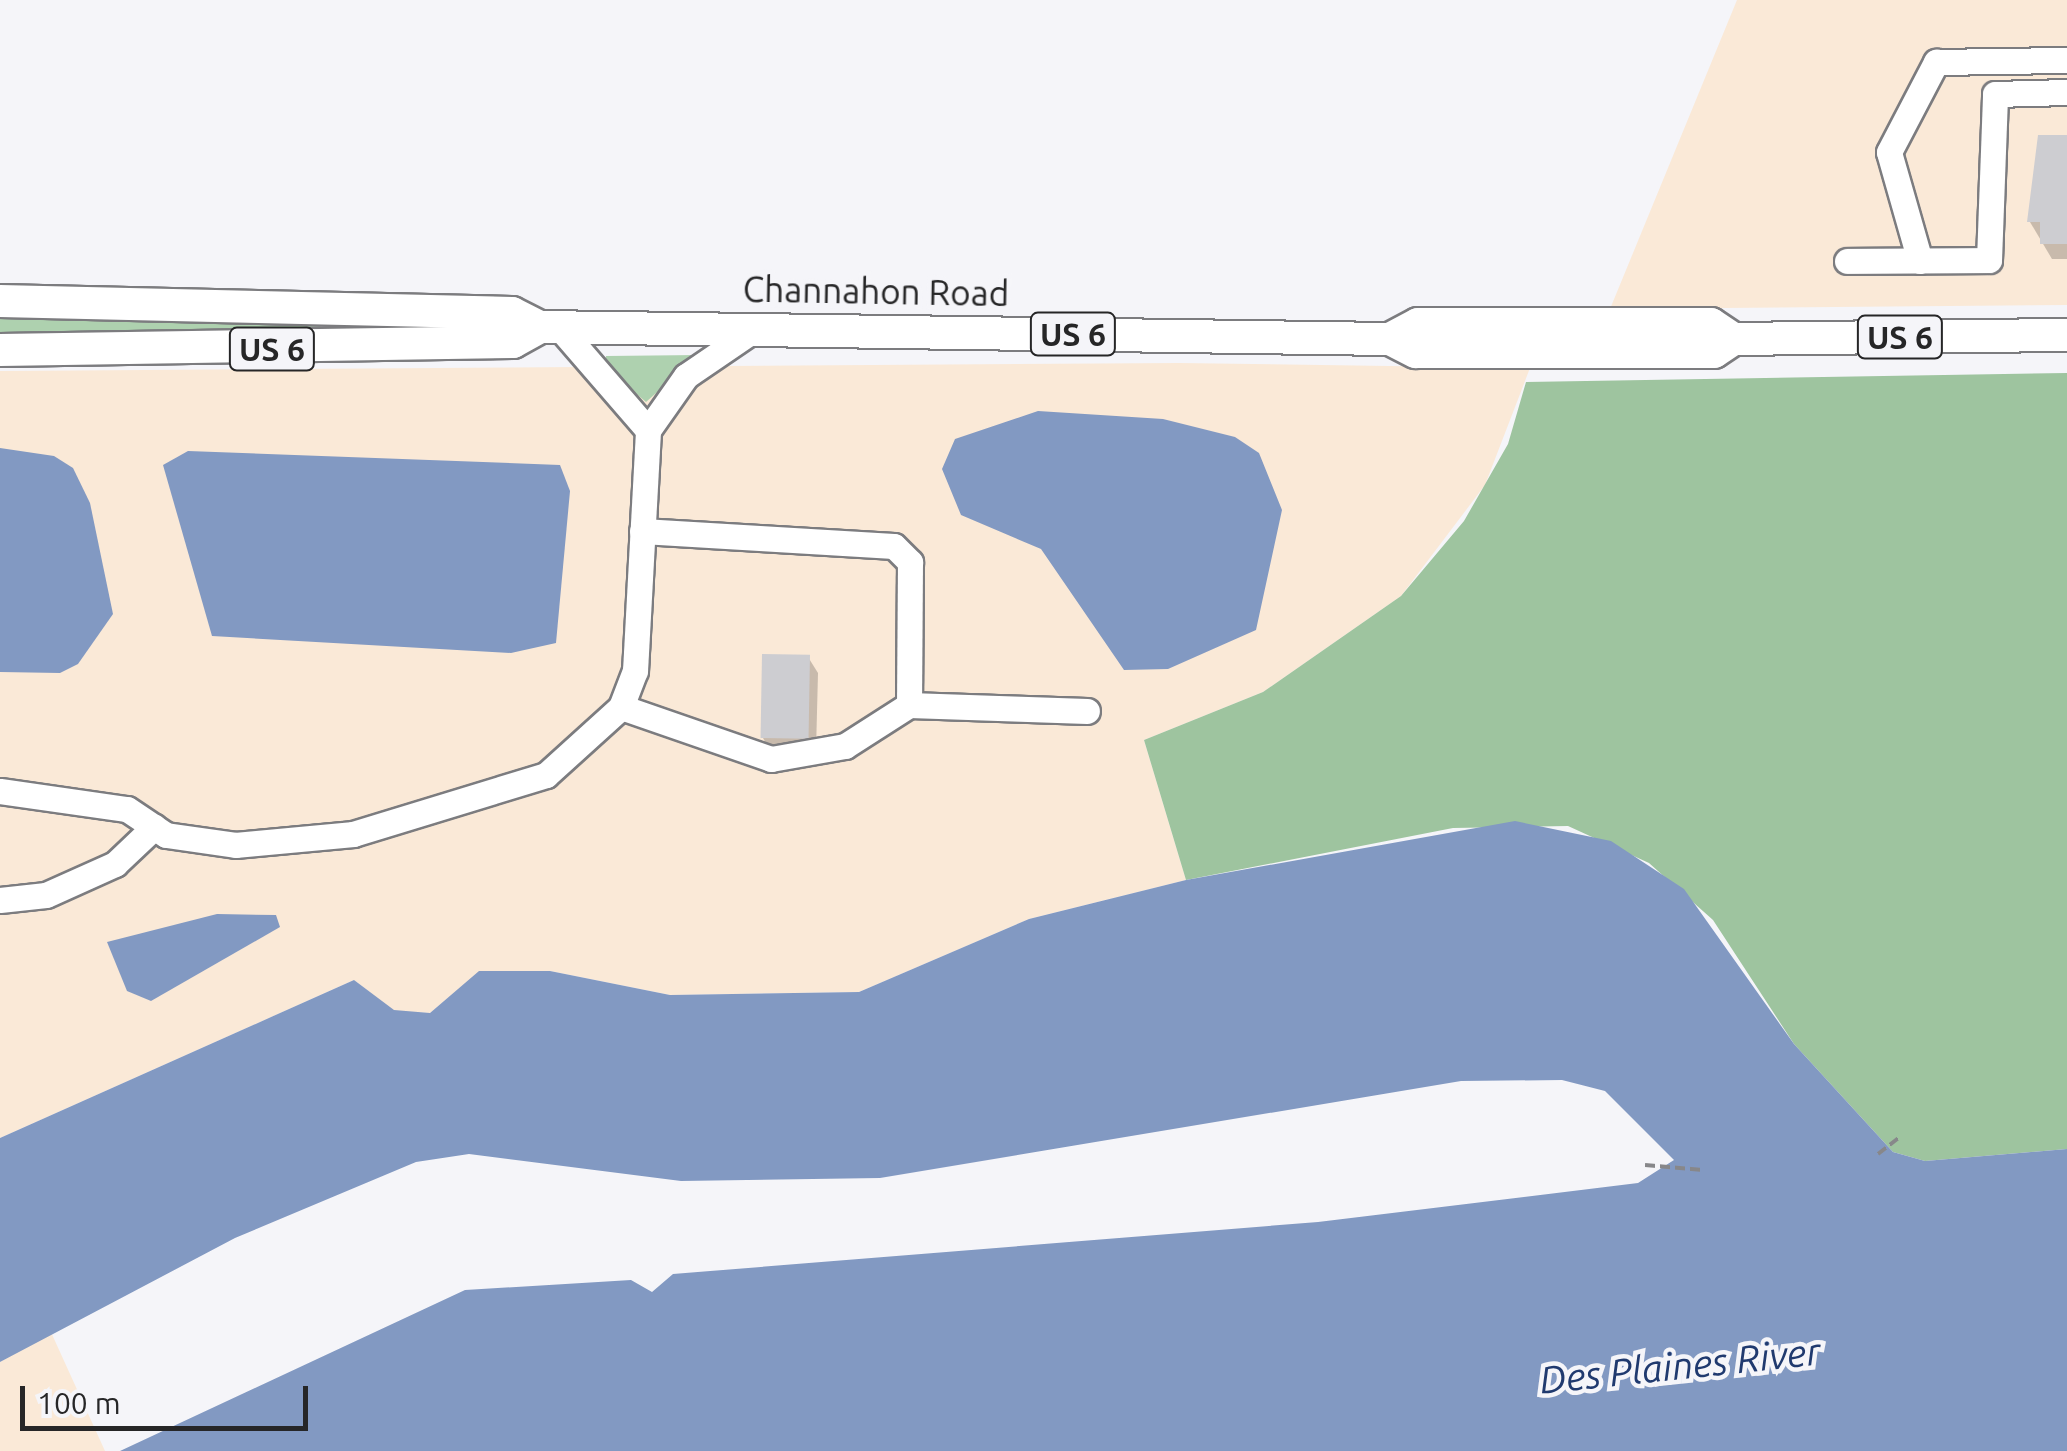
<!DOCTYPE html>
<html>
<head>
<meta charset="utf-8">
<style>
  body { margin:0 }
  #map { position:relative; width:2067px; height:1451px; overflow:hidden; background:#f5f5f9; font-family:Ubuntu,sans-serif }
  div>[style] { position:absolute }
  [style*='--x'] { left:calc(var(--x)*1px); top:calc(var(--y)*1px); width:calc(var(--w)*1px); rotate:calc(var(--a)*1deg) }
  .industrial>* { inset:0; background:#fae9d7 }
  .green>* { inset:0; background:#aed1af }
  .forest>* { inset:0; background:#9ec49f }
  .water>* { inset:0; background:#8299c2 }
  .shadow>* { inset:0; background:#0003 }
  .building>* { inset:0; background:#cdcdd1; transform-origin:0 0 }
  .path>* { height:4px; margin-top:-2px; transform-origin:0; background:repeating-linear-gradient(90deg,#87878a 0 10px,transparent 0 15px) }
  .roads { filter:drop-shadow(2px 0 #7c7c7f) drop-shadow(-2px 0 #7c7c7f) drop-shadow(0 2px #7c7c7f) drop-shadow(0 -2px #7c7c7f) }
  .minor>* { height:25px; margin:-12.5px; padding:0 12.5px; transform-origin:12.5px; border-radius:12.5px; background:#fff }
  .major>* { height:32px; margin:-16px; padding:0 16px; transform-origin:16px; border-radius:16px; background:#fff }
  span { translate:-50% -50%; white-space:nowrap; text-align:center; line-height:1.15; -webkit-text-stroke:9px #f5f5f9; paint-order:stroke }
  .shield-label span { padding:2px 8px; background:#f5f5f9; border:2px solid; border-radius:8px; -webkit-text-stroke-width:0 }
  .shield-label { font-size:32px; color:#262627; font-weight:700 }
  .street-label { font-size:35px; color:#262627 }
  .water-label { font-size:38px; color:#203a6f; font-style:italic }
  .scale { position:absolute; left:20px; top:1386px; width:288px; height:45px; box-sizing:border-box; border:5px solid #262627; border-top:0; padding-left:12px; font-size:30px; line-height:35px; white-space:nowrap; color:#262627; -webkit-text-stroke:8px #f5f5f9; paint-order:stroke }
</style>
</head>
<body>
<div id="map">
  <div class="industrial">
    <div style="clip-path:polygon(1737px 0,2067px 0,2067px 305px,1610px 309px)"></div>
    <div style="clip-path:polygon(1179px 363px,1530px 368px,1485px 485px,1401px 596px,1263px 692px,1144px 740px,1186px 880px,1029px 919px,859px 992px,670px 995px,550px 971px,480px 971px,430px 1013px,394px 1011px,354px 980px,0 1138px,0 371px)"></div>
    <div style="clip-path:polygon(50px 1330px,105px 1451px,0 1451px,0 1362px)"></div>
  </div>
  <div class="green">
    <div style="clip-path:polygon(80px 317px,320px 325px,321px 335px,0 337px,0 318px)"></div>
    <div style="clip-path:polygon(699px 355px,646px 402px,605px 367px,606px 356px)"></div>
  </div>
  <div class="forest">
    <div style="clip-path:polygon(2067px 373px,2067px 1149px,1925px 1161px,1893px 1152px,1794px 1044px,1713px 920px,1649px 863px,1568px 826px,1453px 828px,1186px 880px,1144px 740px,1263px 692px,1401px 596px,1464px 521px,1508px 444px,1526px 382px)"></div>
  </div>
  <div class="water">
    <div style="clip-path:polygon(1038px 411px,1163px 419px,1235px 437px,1259px 453px,1282px 510px,1256px 630px,1168px 669px,1124px 670px,1041px 549px,961px 515px,942px 469px,955px 439px)"></div>
    <div style="clip-path:polygon(0 448px,54px 456px,73px 468px,90px 503px,113px 614px,78px 664px,60px 673px,0 672px)"></div>
    <div style="clip-path:polygon(188px 451px,560px 465px,570px 491px,556px 643px,511px 653px,212px 636px,163px 465px)"></div>
    <div style="clip-path:polygon(1515px 821px,1611px 841px,1684px 889px,1794px 1044px,1893px 1152px,1925px 1161px,2067px 1149px,2067px 1451px,120px 1451px,465px 1290px,631px 1280px,652px 1292px,673px 1274px,1318px 1222px,1638px 1183px,1674px 1160px,1605px 1091px,1562px 1080px,1461px 1081px,880px 1178px,681px 1181px,469px 1154px,416px 1162px,235px 1238px,0 1362px,0 1138px,354px 980px,394px 1010px,430px 1013px,479px 971px,550px 971px,670px 995px,859px 992px,1029px 919px,1186px 880px)"></div>
    <div style="clip-path:polygon(217px 914px,276px 915px,280px 927px,151px 1001px,127px 991px,107px 942px)"></div>
  </div>
  <div class="shadow">
    <div style="clip-path:polygon(2067px 137px,2067px 259px,2052px 259px,2030px 222px)"></div>
    <div style="clip-path:polygon(808px 657px,818px 673px,816px 751px,772px 754px,763px 738px)"></div>
  </div>
  <div class="building">
    <div style="clip-path:polygon(2038px 135px,2067px 135px,2067px 244px,2040px 244px,2040px 222px,2027px 222px)"></div>
    <div style="left:762px;top:654px;width:48px;height:84px;rotate:1deg"></div>
  </div>
  <div class="path">
    <div style="--x:1878;--y:1154;--w:28;--a:-38"></div>
    <div style="--x:1645;--y:1165;--w:58;--a:4.9"></div>
  </div>
  <div class="roads">
    <div class="minor">
      <div style="--x:1847;--y:261;--w:142;--a:-0.4"></div>
      <div style="--x:1989;--y:260;--w:166;--a:-87.9"></div>
      <div style="--x:1995;--y:94;--w:72;--a:-1.6"></div>
      <div style="--x:1920;--y:261;--w:113;--a:-105.9"></div>
      <div style="--x:1889;--y:152;--w:102;--a:-62.4"></div>
      <div style="--x:1936;--y:62;--w:131;--a:-0.9"></div>
      <div style="--x:559;--y:327;--w:136;--a:49.2"></div>
      <div style="--x:648;--y:430;--w:66;--a:-54.9"></div>
      <div style="--x:686;--y:376;--w:83;--a:-34.3"></div>
      <div style="--x:642;--y:531;--w:252;--a:3.4"></div>
      <div style="--x:894;--y:546;--w:23;--a:45"></div>
      <div style="--x:910;--y:562;--w:143;--a:90.4"></div>
      <div style="--x:621;--y:707;--w:159;--a:19.1"></div>
      <div style="--x:771;--y:759;--w:75;--a:-10"></div>
      <div style="--x:845;--y:746;--w:76;--a:-32.6"></div>
      <div style="--x:909;--y:705;--w:178;--a:1.9"></div>
      <div style="--x:0;--y:791;--w:128;--a:8.1"></div>
      <div style="--x:127;--y:809;--w:47;--a:33.7"></div>
      <div style="--x:166;--y:835;--w:70;--a:8.2"></div>
      <div style="--x:235;--y:845;--w:119;--a:-5.3"></div>
      <div style="--x:353;--y:834;--w:202;--a:-17"></div>
      <div style="--x:546;--y:775;--w:101;--a:-42.2"></div>
      <div style="--x:621;--y:707;--w:39;--a:-69"></div>
      <div style="--x:635;--y:671;--w:241;--a:-86.9"></div>
      <div style="--x:0;--y:900;--w:46;--a:-6.2"></div>
      <div style="--x:46;--y:895;--w:76;--a:-24.2"></div>
      <div style="--x:115;--y:864;--w:54;--a:-43.5"></div>
    </div>
    <div class="major">
      <div style="--x:0;--y:301;--w:512;--a:1.34"></div>
      <div style="--x:512;--y:313;--w:31;--a:27"></div>
      <div style="--x:540;--y:327;--w:850;--a:0.81"></div>
      <div style="--x:1390;--y:339;--w:29;--a:27"></div>
      <div style="--x:1416;--y:352;--w:298;--a:0"></div>
      <div style="--x:1714;--y:352;--w:23;--a:-34"></div>
      <div style="--x:1390;--y:339;--w:32;--a:-28"></div>
      <div style="--x:1418;--y:324;--w:293;--a:0"></div>
      <div style="--x:1711;--y:324;--w:27;--a:34"></div>
      <div style="--x:1733;--y:339;--w:334;--a:-0.7"></div>
      <div style="--x:0;--y:350;--w:513;--a:-0.89"></div>
      <div style="--x:513;--y:342;--w:31;--a:-29"></div>
    </div>
  </div>
  <div class="shield-label">
    <span style="left:1073px;top:334px">US 6</span>
    <span style="left:1900px;top:337px">US 6</span>
    <span style="left:272px;top:349px">US 6</span>
  </div>
  <div class="street-label">
    <span style="left:876px;top:291px;rotate:1deg">Channahon Road</span>
  </div>
  <div class="water-label">
    <span style="left:1680px;top:1366px;rotate:-6deg">Des Plaines River</span>
  </div>
  <div class="scale">100 m</div>
</div>
</body>
</html>
